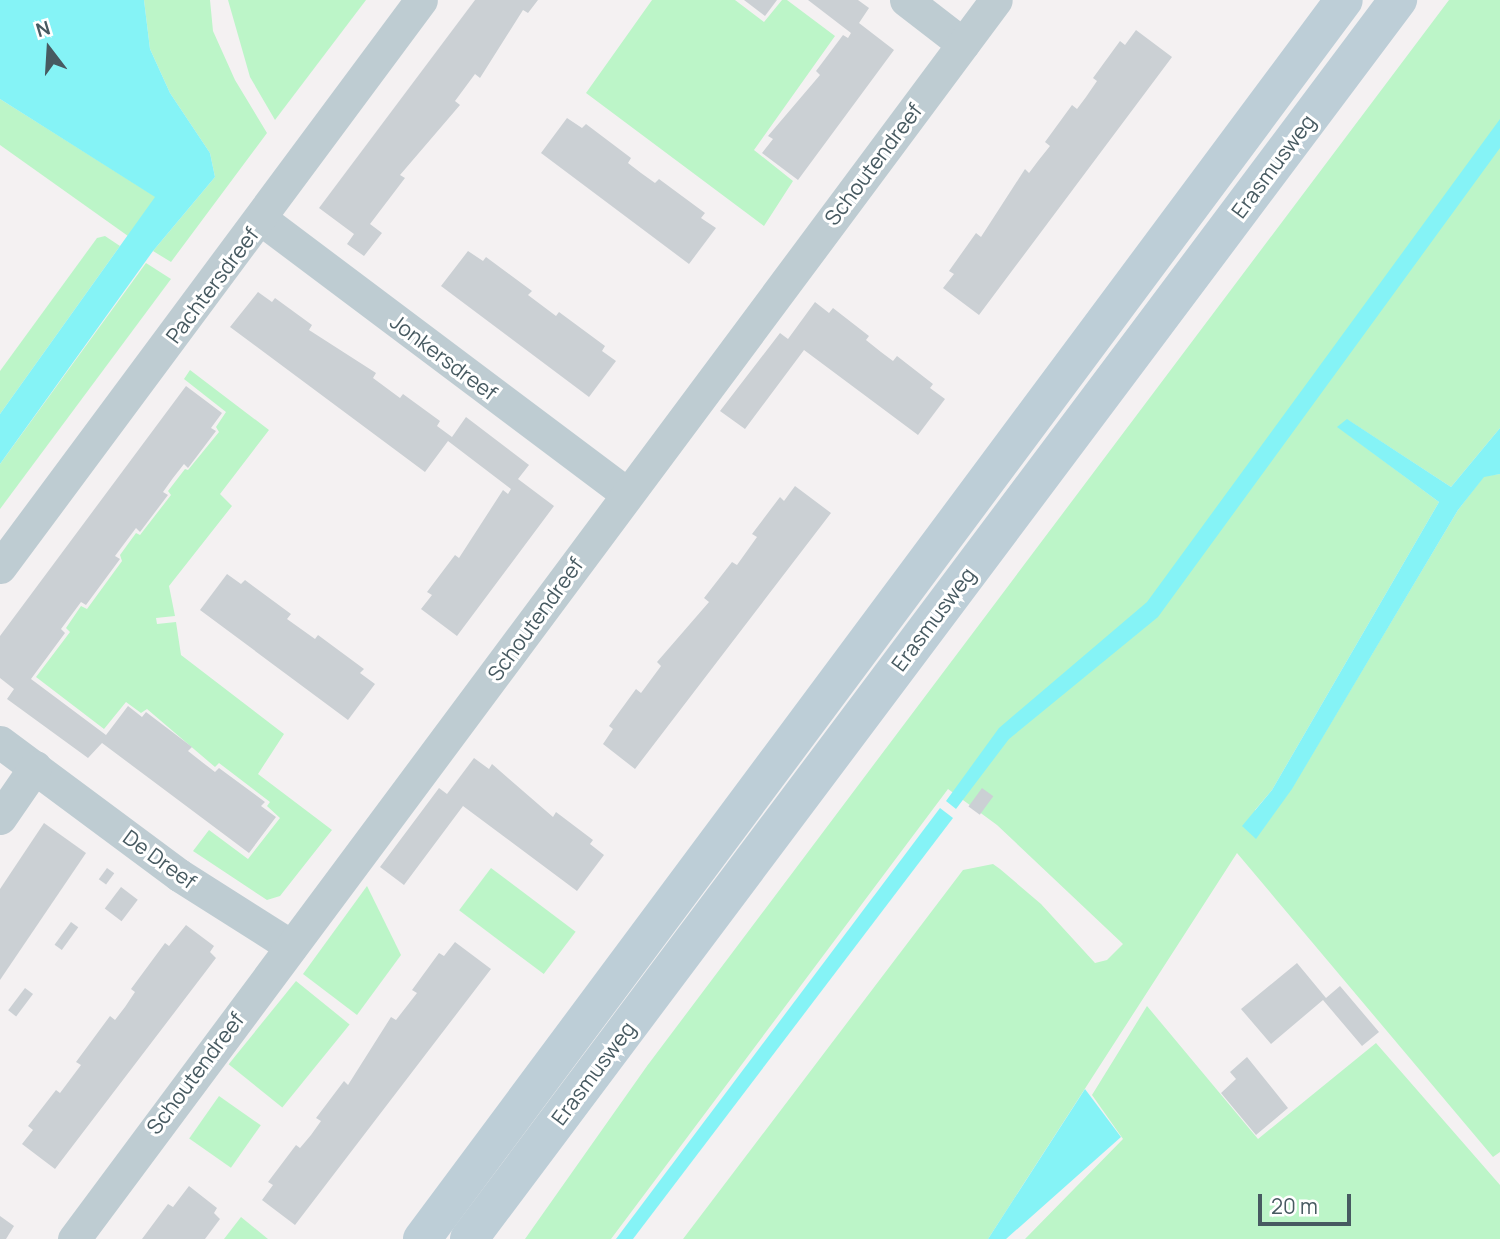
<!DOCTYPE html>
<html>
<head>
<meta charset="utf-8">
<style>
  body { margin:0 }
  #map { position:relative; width:1500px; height:1239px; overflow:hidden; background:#f4f1f2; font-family:Manrope,sans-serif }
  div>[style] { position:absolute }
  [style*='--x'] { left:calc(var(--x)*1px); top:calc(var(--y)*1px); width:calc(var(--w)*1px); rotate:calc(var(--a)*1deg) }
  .green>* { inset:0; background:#bcf5c8; transform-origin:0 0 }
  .water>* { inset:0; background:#85f3f6 }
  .building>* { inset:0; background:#cbd0d4; transform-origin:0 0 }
  .street>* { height:33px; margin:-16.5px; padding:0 16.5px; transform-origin:16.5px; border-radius:16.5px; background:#beccd2 }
  .secondary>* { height:38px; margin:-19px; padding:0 19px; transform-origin:19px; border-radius:19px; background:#bdced7 }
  span { translate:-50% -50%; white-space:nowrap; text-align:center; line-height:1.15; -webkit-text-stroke:6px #fff; paint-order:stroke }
  .street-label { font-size:21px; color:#475a61 }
  .north { position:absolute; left:14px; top:14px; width:70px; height:70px; -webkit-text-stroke:5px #fff; paint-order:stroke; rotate:343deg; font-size:19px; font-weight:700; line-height:28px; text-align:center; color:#475a61 }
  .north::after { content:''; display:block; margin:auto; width:24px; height:32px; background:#475a61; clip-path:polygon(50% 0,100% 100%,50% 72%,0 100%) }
  .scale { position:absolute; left:1258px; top:1194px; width:93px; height:32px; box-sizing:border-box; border:4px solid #475a61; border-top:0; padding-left:9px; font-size:21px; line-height:24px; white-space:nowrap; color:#475a61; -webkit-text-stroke:5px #fff; paint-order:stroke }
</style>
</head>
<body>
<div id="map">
  <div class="green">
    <div style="clip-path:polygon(144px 0,210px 0,213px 31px,235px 80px,267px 133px,171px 262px,153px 251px,215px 177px,210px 153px,170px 93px,150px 49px)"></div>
    <div style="clip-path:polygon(228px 0,366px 0,275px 120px,250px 77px)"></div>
    <div style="clip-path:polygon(652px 0,735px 0,764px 22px,782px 0,787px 0,835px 36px,754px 150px,793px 181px,764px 226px,586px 93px)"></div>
    <div style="clip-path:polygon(1449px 0,1500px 0,1500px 428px,1451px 487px,1348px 420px,1338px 427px,1439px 502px,1272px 790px,1255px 810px,1256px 838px,1292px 788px,1458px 510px,1484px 476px,1500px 474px,1500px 1152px,1493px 1157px,1237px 853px,988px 1239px,683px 1239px,963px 870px,993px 864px,1000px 869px,1041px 904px,1095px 963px,1107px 960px,1123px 944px,997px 825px,948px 789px,611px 1239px,525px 1239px,647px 1066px)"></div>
    <div style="clip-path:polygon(0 99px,156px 197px,128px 236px,0 145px)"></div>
    <div style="clip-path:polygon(105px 236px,120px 246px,0 414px,0 371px,97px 238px)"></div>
    <div style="clip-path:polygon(146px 263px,171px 279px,0 509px,0 464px)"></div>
    <div style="clip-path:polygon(190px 370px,269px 430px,220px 494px,232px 506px,169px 586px,175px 616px,156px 618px,157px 624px,176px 622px,181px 655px,284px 734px,258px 774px,332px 830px,280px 896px,267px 900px,193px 851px,209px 830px,248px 859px,280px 818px,267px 806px,270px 802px,219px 763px,215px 767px,147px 709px,141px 713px,126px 702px,104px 729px,36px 677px,70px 632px,66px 628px,81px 606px,87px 609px,122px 561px,120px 555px,136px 533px,140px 535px,171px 495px,168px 491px,185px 469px,188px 470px,219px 432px,216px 427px,226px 412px,184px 379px)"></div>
    <div style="left:491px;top:868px;width:106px;height:53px;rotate:37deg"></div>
    <div style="clip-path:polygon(367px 886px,401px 955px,357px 1015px,303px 974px)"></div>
    <div style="left:296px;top:981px;width:69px;height:107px;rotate:39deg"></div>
    <div style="clip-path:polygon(1147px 1006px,1258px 1139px,1376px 1043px,1500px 1185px,1500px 1239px,1025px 1239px,1123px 1139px,1092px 1095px)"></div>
    <div style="left:219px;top:1096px;width:51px;height:52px;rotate:35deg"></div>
    <div style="clip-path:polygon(241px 1217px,268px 1239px,224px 1239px)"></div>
  </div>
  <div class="water">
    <div style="clip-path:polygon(0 0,144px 0,150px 49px,170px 93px,210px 153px,215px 177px,153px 251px,0 464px,0 414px,155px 197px,0 99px)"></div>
    <div style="clip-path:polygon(1500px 119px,1500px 148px,1158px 617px,1009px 739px,956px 809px,946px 801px,999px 728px,1147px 602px)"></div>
    <div style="clip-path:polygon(1347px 419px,1451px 487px,1500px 428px,1500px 474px,1484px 477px,1458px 510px,1292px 789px,1256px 839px,1242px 826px,1272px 790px,1439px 502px,1337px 427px)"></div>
    <div style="clip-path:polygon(940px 808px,953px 818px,633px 1239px,616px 1239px)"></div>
    <div style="clip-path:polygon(1085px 1089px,1121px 1137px,1006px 1239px,988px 1239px)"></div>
  </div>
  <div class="building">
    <div style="clip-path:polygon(475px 0,538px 0,528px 13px,523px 10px,480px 78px,475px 74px,455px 101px,460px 105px,400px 175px,405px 178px,370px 224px,382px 233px,364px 256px,347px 244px,354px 234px,319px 208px)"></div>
    <div style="clip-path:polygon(744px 0,777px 0,765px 16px)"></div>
    <div style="clip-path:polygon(808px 0,858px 0,869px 8px,859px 23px,894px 50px,798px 180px,762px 153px,773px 139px,768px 136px,820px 75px,816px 71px,843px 35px,848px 38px,851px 33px)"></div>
    <div style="clip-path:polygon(1136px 30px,1172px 57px,979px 315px,943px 288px,954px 274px,949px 271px,976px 233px,981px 237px,1025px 169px,1029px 173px,1038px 161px,1050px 146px,1045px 142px,1072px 105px,1077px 109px,1086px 97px,1097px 81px,1093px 78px,1120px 41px,1125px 45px)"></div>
    <div style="clip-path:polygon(567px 118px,582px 128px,586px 124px,631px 158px,628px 163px,641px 173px,655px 183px,659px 179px,705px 213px,701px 218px,716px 228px,689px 264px,541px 153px)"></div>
    <div style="clip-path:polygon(468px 251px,483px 261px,486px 257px,532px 291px,528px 295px,556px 316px,559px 312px,605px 346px,602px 351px,616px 361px,589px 397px,441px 286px)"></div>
    <div style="clip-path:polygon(258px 292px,272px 302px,275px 298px,312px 325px,309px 330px,376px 373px,373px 378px,400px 398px,403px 394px,440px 421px,437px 426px,452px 437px,466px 417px,529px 465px,518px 479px,554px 506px,457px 636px,421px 609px,432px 595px,427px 592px,455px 555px,459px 558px,503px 490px,508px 494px,511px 489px,448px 441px,425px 472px,230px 327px)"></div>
    <div style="clip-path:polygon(815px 302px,829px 313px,833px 308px,869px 336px,866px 340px,881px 352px,893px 361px,897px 356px,933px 384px,930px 388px,945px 399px,918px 435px,804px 350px,745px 429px,720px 411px,780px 333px,788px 339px)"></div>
    <div style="clip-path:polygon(186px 386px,222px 413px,211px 428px,216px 431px,188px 468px,184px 464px,173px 478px,163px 492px,168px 495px,140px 532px,136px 528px,115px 556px,120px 559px,86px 605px,81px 602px,61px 629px,65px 633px,31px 679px,106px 735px,128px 706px,142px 717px,146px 712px,192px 747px,188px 751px,202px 762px,215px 772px,219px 768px,265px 802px,261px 806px,276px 817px,249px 853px,102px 743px,88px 758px,7px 699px,14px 689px,0 678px,0 636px)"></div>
    <div style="clip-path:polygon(795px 486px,831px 513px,635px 769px,603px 744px,613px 729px,609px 726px,636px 689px,641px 693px,661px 666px,657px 662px,709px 602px,704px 598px,732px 562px,737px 565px,757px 537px,752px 534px,780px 497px,784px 501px)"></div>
    <div style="clip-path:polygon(227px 574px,241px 584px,245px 580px,291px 614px,287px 619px,315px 639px,318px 635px,364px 669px,360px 673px,375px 684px,348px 720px,200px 610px)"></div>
    <div style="clip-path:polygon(474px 758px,489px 769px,492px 764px,553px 817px,556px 812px,593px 840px,590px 844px,604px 855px,577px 891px,463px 806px,404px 885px,380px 867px,439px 788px,447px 794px)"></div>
    <div style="left:982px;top:788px;width:14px;height:23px;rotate:36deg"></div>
    <div style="clip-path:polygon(44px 823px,86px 853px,0 980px,0 889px)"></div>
    <div style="left:107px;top:868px;width:9px;height:14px;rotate:36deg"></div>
    <div style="left:121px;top:887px;width:21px;height:27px;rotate:37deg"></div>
    <div style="left:71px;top:922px;width:9px;height:28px;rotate:36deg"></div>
    <div style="clip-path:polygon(186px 925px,214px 946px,210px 952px,216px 958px,55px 1169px,22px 1144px,33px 1130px,28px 1126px,56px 1090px,60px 1093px,81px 1065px,76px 1062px,110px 1016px,115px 1020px,125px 1007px,135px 992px,131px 989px,165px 943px,169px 946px)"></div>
    <div style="clip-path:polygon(455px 942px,491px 969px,295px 1225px,262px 1200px,273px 1185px,268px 1182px,296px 1145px,300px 1148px,311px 1135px,321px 1121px,316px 1118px,344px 1081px,348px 1085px,391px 1017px,396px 1020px,417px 993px,412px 990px,439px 953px,444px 956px)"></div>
    <div style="clip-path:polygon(1297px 963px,1326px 998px,1340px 986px,1379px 1032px,1362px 1046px,1323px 1000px,1271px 1044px,1241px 1009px)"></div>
    <div style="left:25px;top:988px;width:10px;height:28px;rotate:37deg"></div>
    <div style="clip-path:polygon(1247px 1057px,1288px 1108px,1256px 1135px,1221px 1093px,1236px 1079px,1230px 1072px)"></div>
    <div style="clip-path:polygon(189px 1186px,217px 1208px,214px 1213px,220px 1219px,205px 1239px,142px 1239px,168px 1204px,173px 1207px)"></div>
    <div style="clip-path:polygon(0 1216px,14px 1226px,6px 1239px,0 1239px)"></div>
  </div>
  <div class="street">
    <div style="--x:906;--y:0;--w:72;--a:37.7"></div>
    <div style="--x:261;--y:219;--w:458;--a:36.9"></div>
    <div style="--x:0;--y:567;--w:706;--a:-53.41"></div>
    <div style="--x:0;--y:742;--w:223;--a:36.6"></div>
    <div style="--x:179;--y:875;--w:133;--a:32.4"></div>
    <div style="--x:0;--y:818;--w:62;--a:-55.5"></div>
    <div style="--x:74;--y:1239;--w:1544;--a:-53.35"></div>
  </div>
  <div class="secondary">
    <div style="--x:422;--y:1239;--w:1544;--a:-53.35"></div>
    <div style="--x:469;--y:1239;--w:1549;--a:-53.14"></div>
  </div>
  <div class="street-label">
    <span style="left:873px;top:164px;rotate:-53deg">Schoutendreef</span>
    <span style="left:1273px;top:166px;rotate:-53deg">Erasmusweg</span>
    <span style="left:212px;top:285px;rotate:-53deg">Pachtersdreef</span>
    <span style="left:444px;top:357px;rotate:37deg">Jonkersdreef</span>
    <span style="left:535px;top:619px;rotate:-54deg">Schoutendreef</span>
    <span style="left:933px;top:619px;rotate:-53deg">Erasmusweg</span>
    <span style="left:160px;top:859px;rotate:36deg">De Dreef</span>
    <span style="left:195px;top:1073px;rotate:-53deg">Schoutendreef</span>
    <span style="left:593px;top:1073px;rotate:-53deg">Erasmusweg</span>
  </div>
  <div class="north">N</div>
  <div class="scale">20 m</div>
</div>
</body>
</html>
